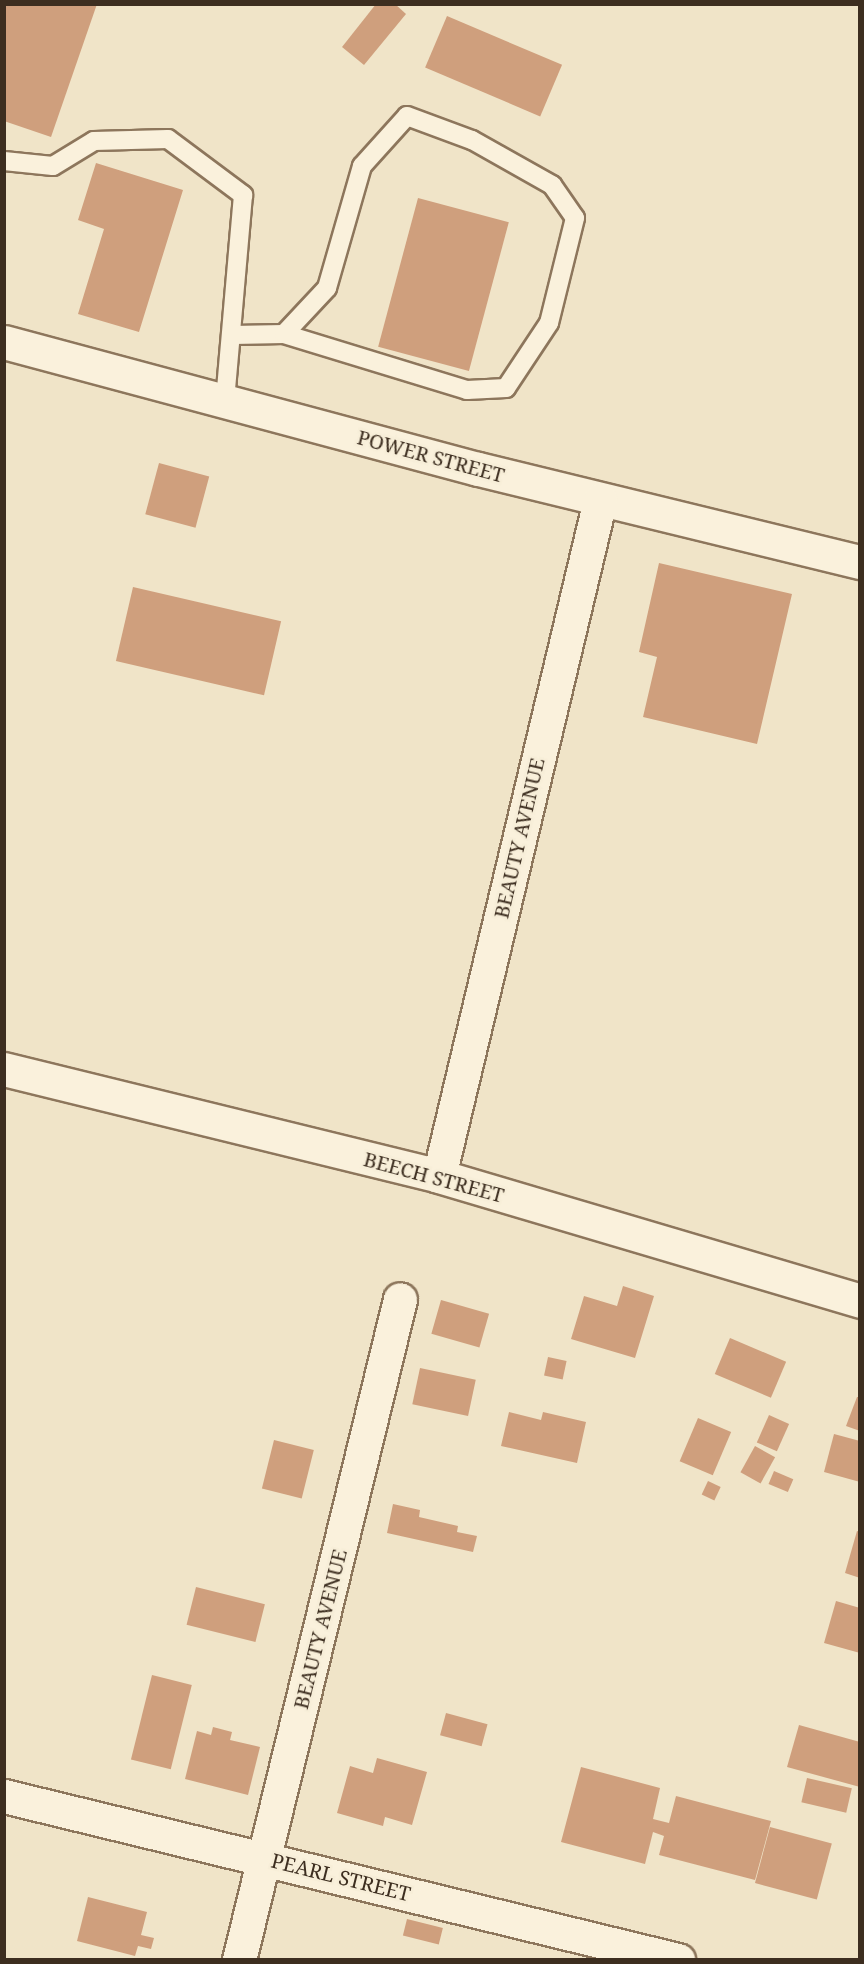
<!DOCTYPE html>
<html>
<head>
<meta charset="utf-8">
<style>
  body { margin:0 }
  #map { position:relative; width:864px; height:1964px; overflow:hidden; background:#f0e4c8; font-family:"Noto Serif",serif }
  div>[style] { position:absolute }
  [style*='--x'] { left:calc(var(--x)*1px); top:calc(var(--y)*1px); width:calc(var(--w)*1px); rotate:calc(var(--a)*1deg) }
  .building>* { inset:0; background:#cf9f7d; transform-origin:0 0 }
  .roads { filter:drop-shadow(2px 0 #8d765c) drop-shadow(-2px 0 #8d765c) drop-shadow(0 2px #8d765c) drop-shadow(0 -2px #8d765c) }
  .service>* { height:18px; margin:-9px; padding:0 9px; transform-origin:9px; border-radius:9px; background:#faf1dc }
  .minor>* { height:33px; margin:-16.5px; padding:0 16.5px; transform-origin:16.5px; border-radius:16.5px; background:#faf1dc }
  span { translate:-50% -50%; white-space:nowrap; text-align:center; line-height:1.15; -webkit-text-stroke:5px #f7eed8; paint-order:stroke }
  .street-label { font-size:20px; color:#3d2e20 }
  .frame { position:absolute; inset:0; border:6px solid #3d2e20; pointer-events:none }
</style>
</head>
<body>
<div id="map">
  <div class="building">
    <div style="clip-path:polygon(4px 4px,97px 4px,51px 137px,4px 121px)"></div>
    <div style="clip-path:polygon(376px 4px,395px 4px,406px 14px,364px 65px,342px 47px)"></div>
    <div style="left:447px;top:16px;width:125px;height:56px;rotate:23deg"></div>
    <div style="clip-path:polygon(96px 163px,183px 190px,139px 332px,78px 314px,104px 229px,78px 220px)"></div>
    <div style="left:418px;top:198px;width:94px;height:154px;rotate:15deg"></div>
    <div style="left:159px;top:463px;width:52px;height:53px;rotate:15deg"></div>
    <div style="clip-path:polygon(659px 563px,792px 594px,757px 744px,643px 717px,657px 657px,639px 652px)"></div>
    <div style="left:133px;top:587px;width:152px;height:76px;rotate:13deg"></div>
    <div style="clip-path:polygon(623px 1286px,654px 1296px,635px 1358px,571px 1339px,584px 1296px,617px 1306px)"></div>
    <div style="left:441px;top:1300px;width:50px;height:35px;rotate:16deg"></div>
    <div style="left:730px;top:1338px;width:61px;height:39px;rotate:23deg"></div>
    <div style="left:548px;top:1357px;width:19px;height:19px;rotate:12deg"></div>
    <div style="left:420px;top:1368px;width:57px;height:37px;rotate:12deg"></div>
    <div style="clip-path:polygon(857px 1397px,860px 1397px,860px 1431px,846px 1426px)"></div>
    <div style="clip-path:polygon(509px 1412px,541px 1420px,543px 1412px,586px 1422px,577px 1463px,501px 1446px)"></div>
    <div style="left:769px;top:1415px;width:22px;height:30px;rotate:24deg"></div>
    <div style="left:698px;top:1418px;width:36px;height:47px;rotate:23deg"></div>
    <div style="clip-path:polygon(834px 1434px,860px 1441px,860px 1482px,824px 1472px)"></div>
    <div style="left:274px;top:1440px;width:41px;height:50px;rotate:14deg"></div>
    <div style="left:755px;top:1446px;width:23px;height:30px;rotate:29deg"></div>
    <div style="left:774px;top:1471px;width:21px;height:14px;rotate:23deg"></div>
    <div style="left:708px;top:1481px;width:14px;height:15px;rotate:25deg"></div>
    <div style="clip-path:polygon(393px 1504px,420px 1510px,419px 1517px,458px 1526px,457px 1532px,477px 1536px,473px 1552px,387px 1533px)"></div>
    <div style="clip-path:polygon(857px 1531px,860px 1532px,860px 1578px,845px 1573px)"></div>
    <div style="left:196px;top:1587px;width:71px;height:39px;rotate:14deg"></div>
    <div style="clip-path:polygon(836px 1601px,860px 1608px,860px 1653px,824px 1643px)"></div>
    <div style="left:152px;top:1675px;width:41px;height:87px;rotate:14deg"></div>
    <div style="left:446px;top:1713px;width:43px;height:23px;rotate:15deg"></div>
    <div style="clip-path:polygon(799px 1725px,860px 1742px,860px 1787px,787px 1767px)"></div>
    <div style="clip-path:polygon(213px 1727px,232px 1732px,230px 1740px,260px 1747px,248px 1795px,185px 1779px,197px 1731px,211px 1735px)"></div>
    <div style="clip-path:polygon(377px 1758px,427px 1772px,412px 1825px,385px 1817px,383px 1826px,337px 1813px,350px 1766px,373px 1773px)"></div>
    <div style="clip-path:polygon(581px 1767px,660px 1788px,653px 1819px,669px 1823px,676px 1796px,771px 1821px,755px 1880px,659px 1855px,664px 1836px,653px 1832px,645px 1864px,561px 1842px)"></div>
    <div style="left:807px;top:1778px;width:46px;height:25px;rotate:13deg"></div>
    <div style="left:770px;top:1827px;width:64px;height:58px;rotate:15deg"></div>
    <div style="clip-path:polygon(88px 1897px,147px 1912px,141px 1935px,154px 1938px,151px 1949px,138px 1946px,135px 1956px,77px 1941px)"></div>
    <div style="left:407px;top:1919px;width:37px;height:17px;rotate:14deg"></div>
  </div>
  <div class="roads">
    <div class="service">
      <div style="--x:4;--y:161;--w:49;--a:5.8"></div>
      <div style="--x:53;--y:166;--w:48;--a:-31.4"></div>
      <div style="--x:94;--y:141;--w:74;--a:-1.5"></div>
      <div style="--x:168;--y:139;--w:94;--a:36.7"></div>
      <div style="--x:243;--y:195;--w:207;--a:95"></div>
      <div style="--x:233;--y:335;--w:51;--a:-1.1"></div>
      <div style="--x:284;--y:334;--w:63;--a:-46.9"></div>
      <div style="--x:327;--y:288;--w:127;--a:-74"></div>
      <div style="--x:362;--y:166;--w:67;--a:-48"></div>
      <div style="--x:407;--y:116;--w:69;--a:20.3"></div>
      <div style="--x:472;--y:140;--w:92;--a:29.4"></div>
      <div style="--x:552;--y:185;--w:40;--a:55.1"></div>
      <div style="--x:575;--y:218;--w:108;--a:103.9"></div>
      <div style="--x:549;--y:323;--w:78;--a:123.5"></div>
      <div style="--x:506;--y:388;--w:39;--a:177"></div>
      <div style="--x:467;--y:390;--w:191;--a:-163"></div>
    </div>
    <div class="minor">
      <div style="--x:4;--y:342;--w:491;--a:15"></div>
      <div style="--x:478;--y:469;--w:393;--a:13.7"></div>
      <div style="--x:4;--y:1069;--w:448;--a:13.8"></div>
      <div style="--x:439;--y:1176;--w:439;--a:16.5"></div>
      <div style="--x:439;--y:1176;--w:695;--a:-76.6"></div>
      <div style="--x:4;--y:1796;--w:694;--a:13.68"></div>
      <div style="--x:239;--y:1960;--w:680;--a:-76.31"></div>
    </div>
  </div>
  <div class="street-label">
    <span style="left:431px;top:456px;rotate:15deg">POWER STREET</span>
    <span style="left:519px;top:838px;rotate:-77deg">BEAUTY AVENUE</span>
    <span style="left:434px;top:1177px;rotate:15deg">BEECH STREET</span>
    <span style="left:320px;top:1629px;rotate:-76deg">BEAUTY AVENUE</span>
    <span style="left:341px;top:1877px;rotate:14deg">PEARL STREET</span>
  </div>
  <div class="frame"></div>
</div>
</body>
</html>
